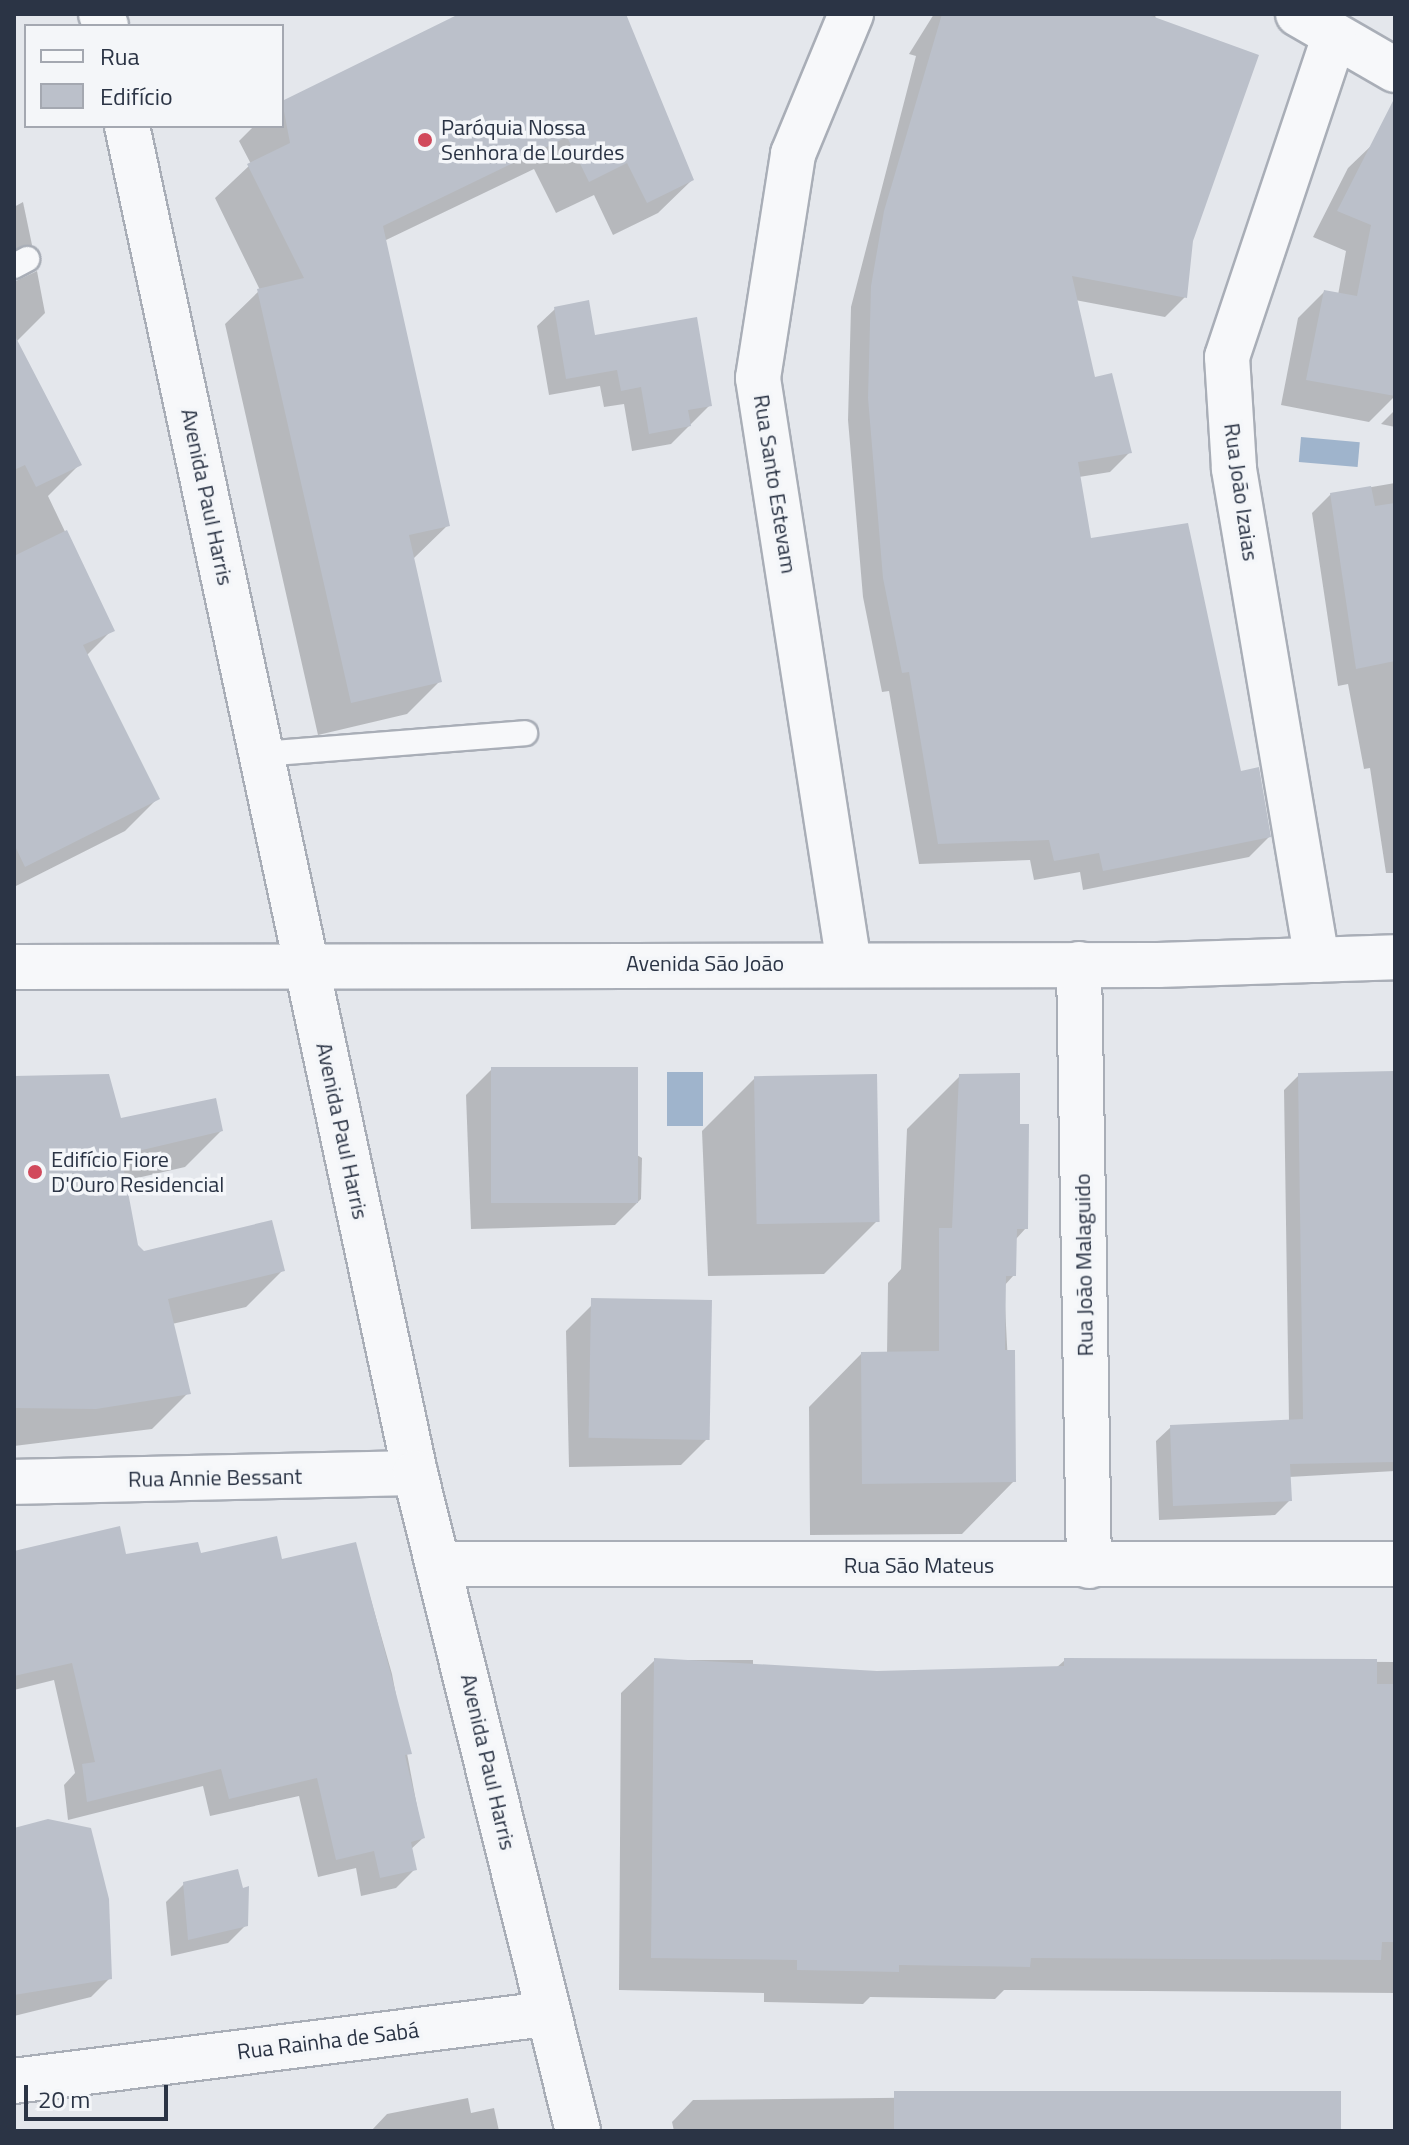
<!DOCTYPE html>
<html>
<head>
<meta charset="utf-8">
<style>
  body { margin:0 }
  #map { position:relative; width:1409px; height:2145px; overflow:hidden; background:#e4e7ec; font-family:"Titillium Web",sans-serif }
  div>[style] { position:absolute }
  [style*='--x'] { left:calc(var(--x)*1px); top:calc(var(--y)*1px); width:calc(var(--w)*1px); rotate:calc(var(--a)*1deg) }
  .water>* { inset:0; background:#9fb4cc; transform-origin:0 0 }
  .shadow>* { inset:0; background:#0003 }
  .building>* { inset:0; background:#bbc0ca; transform-origin:0 0 }
  .roads { filter:drop-shadow(2px 0 #a9aeb7) drop-shadow(-2px 0 #a9aeb7) drop-shadow(0 2px #a9aeb7) drop-shadow(0 -2px #a9aeb7) }
  .service>* { height:24px; margin:-12px; padding:0 12px; transform-origin:12px; border-radius:12px; background:#f7f8fa }
  .minor>* { height:44px; margin:-22px; padding:0 22px; transform-origin:22px; border-radius:22px; background:#f7f8fa }
  .tertiary>* { height:44px; margin:-22px; padding:0 22px; transform-origin:22px; border-radius:22px; background:#f7f8fa }
  .dots>* { width:22px; height:22px; translate:-50% -50%; box-sizing:border-box; border:4px solid #f4f6f9; border-radius:50% }
  span { translate:-50% -50%; white-space:nowrap; text-align:center; line-height:1.15; -webkit-text-stroke:7px #f4f6f9; paint-order:stroke }
  .poi-label { font-size:22px; color:#2b3445 }
  .left { translate:0 -50%; text-align:left }
  .street-label { font-size:22px; color:#2b3445 }
  .frame { position:absolute; inset:0; border:16px solid #2b3445; pointer-events:none }
  .legend { position:absolute; left:24px; top:24px; width:260px; height:104px; box-sizing:border-box; background:#f4f6f9; border:2px solid #a4a8b1; margin:0; padding:10px 14px; list-style:none; font-size:24px; color:#2b3445 }
  .legend li { display:flex; align-items:center; gap:16px; height:40px }
  .legend b { width:40px; border:2px solid #a4a8b1 }
  .scale { position:absolute; left:24px; top:2085px; width:144px; height:36px; box-sizing:border-box; border:4px solid #2b3445; border-top:0; padding-left:10px; font-size:24px; line-height:28px; white-space:nowrap; color:#2b3445; -webkit-text-stroke:6px #f4f6f9; paint-order:stroke }
</style>
</head>
<body>
<div id="map">
  <div class="water">
    <div style="left:1301px;top:437px;width:59px;height:25px;rotate:5deg"></div>
    <div style="left:667px;top:1072px;width:36px;height:54px"></div>
  </div>
  <div class="shadow">
    <div style="clip-path:polygon(464px 14px,623px 14px,692px 180px,658px 213px,613px 235px,594px 195px,556px 213px,534px 169px,384px 241px,448px 525px,413px 559px,440px 681px,407px 714px,318px 735px,225px 324px,260px 290px,215px 198px,251px 164px,239px 141px,254px 126px,282px 126px,282px 103px)"></div>
    <div style="clip-path:polygon(934px 14px,1155px 14px,1191px 241px,1185px 297px,1165px 317px,1075px 300px,1093px 380px,1130px 452px,1110px 472px,1079px 477px,1089px 540px,1239px 774px,1269px 837px,1249px 857px,1083px 890px,1080px 872px,1034px 880px,1030px 860px,919px 864px,889px 691px,882px 692px,863px 597px,848px 420px,851px 307px,916px 56px,909px 54px)"></div>
    <div style="clip-path:polygon(1374px 143px,1395px 155px,1395px 396px,1369px 422px,1281px 405px,1298px 318px,1324px 292px,1338px 295px,1346px 251px,1313px 237px,1348px 168px)"></div>
    <div style="clip-path:polygon(23px 202px,32px 245px,14px 263px,14px 207px)"></div>
    <div style="clip-path:polygon(37px 271px,45px 313px,16px 342px,79px 465px,48px 496px,112px 630px,86px 656px,158px 798px,125px 831px,14px 887px,14px 282px)"></div>
    <div style="clip-path:polygon(555px 309px,594px 337px,710px 405px,671px 444px,632px 451px,624px 404px,604px 407px,600px 386px,549px 395px,537px 326px)"></div>
    <div style="clip-path:polygon(1395px 410px,1395px 427px,1381px 424px)"></div>
    <div style="clip-path:polygon(1395px 483px,1395px 873px,1386px 873px,1370px 768px,1364px 769px,1348px 684px,1338px 686px,1312px 513px,1331px 494px)"></div>
    <div style="clip-path:polygon(492px 1069px,642px 1158px,641px 1199px,615px 1225px,471px 1229px,466px 1095px)"></div>
    <div style="clip-path:polygon(1395px 1073px,1395px 1471px,1289px 1477px,1290px 1500px,1275px 1515px,1159px 1520px,1156px 1441px,1171px 1427px,1289px 1422px,1284px 1090px,1299px 1075px)"></div>
    <div style="clip-path:polygon(960px 1076px,1018px 1126px,1026px 1228px,1015px 1240px,1014px 1275px,1004px 1286px,1014px 1481px,962px 1534px,810px 1535px,809px 1407px,861px 1354px,887px 1354px,888px 1283px,901px 1269px,907px 1129px)"></div>
    <div style="clip-path:polygon(14px 1078px,120px 1121px,221px 1131px,185px 1167px,124px 1181px,137px 1246px,143px 1253px,283px 1270px,246px 1307px,172px 1324px,188px 1393px,152px 1429px,14px 1446px)"></div>
    <div style="clip-path:polygon(755px 1078px,877px 1221px,824px 1274px,708px 1276px,702px 1131px)"></div>
    <div style="clip-path:polygon(592px 1305px,707px 1439px,681px 1465px,569px 1467px,566px 1331px)"></div>
    <div style="clip-path:polygon(355px 1544px,392px 1674px,423px 1838px,410px 1850px,415px 1869px,396px 1888px,361px 1896px,356px 1868px,318px 1877px,299px 1796px,210px 1816px,203px 1786px,68px 1820px,64px 1785px,75px 1773px,54px 1680px,14px 1690px,14px 1553px,281px 1562px)"></div>
    <div style="clip-path:polygon(655px 1660px,753px 1660px,753px 1671px,840px 1673px,1056px 1668px,1065px 1660px,1395px 1662px,1395px 1993px,1004px 1990px,995px 1999px,870px 1997px,863px 2004px,764px 2002px,764px 1993px,619px 1990px,621px 1693px)"></div>
    <div style="clip-path:polygon(14px 1830px,110px 1978px,91px 1997px,14px 2016px)"></div>
    <div style="clip-path:polygon(184px 1884px,241px 1890px,246px 1925px,228px 1943px,171px 1956px,166px 1902px)"></div>
    <div style="clip-path:polygon(1339px 2093px,1339px 2131px,674px 2131px,672px 2122px,693px 2100px)"></div>
    <div style="clip-path:polygon(468px 2098px,471px 2113px,494px 2108px,499px 2131px,371px 2131px,387px 2114px)"></div>
  </div>
  <div class="building">
    <div style="clip-path:polygon(459px 14px,626px 14px,694px 180px,647px 203px,627px 163px,589px 182px,567px 137px,383px 226px,450px 526px,409px 535px,442px 682px,351px 703px,257px 289px,304px 278px,247px 164px,290px 143px,282px 101px)"></div>
    <div style="clip-path:polygon(942px 14px,1146px 14px,1259px 55px,1193px 241px,1187px 298px,1072px 276px,1095px 377px,1112px 373px,1132px 453px,1078px 462px,1091px 538px,1188px 523px,1241px 771px,1259px 767px,1271px 837px,1103px 871px,1099px 853px,1054px 861px,1049px 840px,938px 844px,909px 672px,902px 673px,883px 578px,868px 398px,871px 286px,884px 211px)"></div>
    <div style="clip-path:polygon(1395px 97px,1395px 396px,1306px 380px,1324px 290px,1357px 296px,1371px 225px,1337px 211px)"></div>
    <div style="clip-path:polygon(589px 300px,595px 335px,697px 317px,712px 406px,688px 410px,691px 426px,649px 434px,641px 387px,621px 391px,617px 370px,566px 379px,554px 307px)"></div>
    <div style="clip-path:polygon(14px 334px,82px 465px,36px 487px,25px 465px,14px 470px)"></div>
    <div style="clip-path:polygon(1371px 486px,1375px 506px,1395px 503px,1395px 661px,1356px 669px,1330px 493px)"></div>
    <div style="clip-path:polygon(67px 530px,115px 631px,83px 645px,160px 799px,25px 867px,14px 844px,14px 556px)"></div>
    <div style="left:491px;top:1067px;width:147px;height:136px"></div>
    <div style="clip-path:polygon(1395px 1071px,1395px 1462px,1290px 1464px,1292px 1501px,1173px 1506px,1170px 1425px,1303px 1419px,1298px 1073px)"></div>
    <div style="clip-path:polygon(1020px 1073px,1020px 1124px,1029px 1124px,1028px 1229px,1017px 1229px,1016px 1276px,1006px 1276px,1005px 1350px,1015px 1350px,1016px 1482px,862px 1484px,861px 1352px,939px 1351px,939px 1228px,952px 1228px,959px 1074px)"></div>
    <div style="clip-path:polygon(109px 1074px,121px 1118px,216px 1098px,223px 1131px,121px 1155px,138px 1245px,144px 1251px,272px 1220px,285px 1271px,168px 1299px,191px 1394px,96px 1409px,14px 1408px,14px 1076px)"></div>
    <div style="left:877px;top:1074px;width:148px;height:123px;rotate:89deg"></div>
    <div style="left:712px;top:1300px;width:140px;height:121px;rotate:91deg"></div>
    <div style="clip-path:polygon(120px 1526px,126px 1554px,198px 1542px,201px 1553px,277px 1536px,282px 1559px,356px 1542px,412px 1754px,405px 1755px,425px 1838px,411px 1842px,417px 1870px,380px 1878px,374px 1851px,336px 1860px,317px 1778px,229px 1799px,221px 1769px,87px 1802px,82px 1764px,95px 1762px,72px 1663px,14px 1676px,14px 1551px)"></div>
    <div style="clip-path:polygon(654px 1658px,877px 1671px,1064px 1666px,1064px 1658px,1377px 1659px,1377px 1684px,1395px 1684px,1395px 1942px,1382px 1942px,1381px 1960px,1031px 1958px,1030px 1967px,899px 1965px,899px 1972px,797px 1970px,797px 1960px,651px 1958px)"></div>
    <div style="clip-path:polygon(48px 1819px,91px 1828px,109px 1899px,112px 1979px,14px 1995px,14px 1828px)"></div>
    <div style="clip-path:polygon(238px 1869px,243px 1888px,249px 1886px,248px 1926px,188px 1940px,183px 1882px)"></div>
    <div style="left:1341px;top:2091px;width:40px;height:447px;rotate:90deg"></div>
  </div>
  <div class="roads">
    <div class="service">
      <div style="--x:14;--y:266;--w:15;--a:-28"></div>
      <div style="--x:261;--y:754;--w:265;--a:-4.5"></div>
    </div>
    <div class="minor">
      <div style="--x:1298;--y:14;--w:112;--a:30"></div>
      <div style="--x:1317;--y:960;--w:499;--a:-99.6"></div>
      <div style="--x:1234;--y:468;--w:111;--a:-93.6"></div>
      <div style="--x:1227;--y:357;--w:337;--a:-71.5"></div>
      <div style="--x:849;--y:964;--w:593;--a:-98.83"></div>
      <div style="--x:758;--y:378;--w:227;--a:-81.1"></div>
      <div style="--x:793;--y:154;--w:152;--a:-67.5"></div>
      <div style="--x:1079;--y:964;--w:602;--a:89.05"></div>
      <div style="--x:14;--y:967;--w:1144;--a:-0.1"></div>
      <div style="--x:1158;--y:965;--w:237;--a:-1.9"></div>
      <div style="--x:14;--y:1482;--w:401;--a:-1.3"></div>
      <div style="--x:442;--y:1564;--w:953;--a:0"></div>
      <div style="--x:14;--y:2081;--w:536;--a:-7.18"></div>
    </div>
    <div class="tertiary">
      <div style="--x:101;--y:14;--w:13;--a:67"></div>
      <div style="--x:127;--y:126;--w:1377;--a:77.93"></div>
      <div style="--x:415;--y:1473;--w:678;--a:76.09"></div>
    </div>
  </div>
  <div class="dots">
    <div style="left:425px;top:140px;background:#d1495b"></div>
    <div style="left:35px;top:1172px;background:#d1495b"></div>
  </div>
  <div class="poi-label">
    <span class="left" style="left:441px;top:140px">Paróquia Nossa<br>Senhora de Lourdes</span>
    <span class="left" style="left:51px;top:1172px">Edifício Fiore<br>D'Ouro Residencial</span>
  </div>
  <div class="street-label">
    <span style="left:775px;top:484px;rotate:81deg">Rua Santo Estevam</span>
    <span style="left:1241px;top:492px;rotate:82deg">Rua João Izaias</span>
    <span style="left:207px;top:497px;rotate:78deg">Avenida Paul Harris</span>
    <span style="left:705px;top:964px">Avenida São João</span>
    <span style="left:342px;top:1131px;rotate:78deg">Avenida Paul Harris</span>
    <span style="left:1084px;top:1265px;rotate:-91deg">Rua João Malaguido</span>
    <span style="left:215px;top:1478px;rotate:-1deg">Rua Annie Bessant</span>
    <span style="left:919px;top:1566px">Rua São Mateus</span>
    <span style="left:488px;top:1762px;rotate:77deg">Avenida Paul Harris</span>
    <span style="left:328px;top:2041px;rotate:-7deg">Rua Rainha de Sabá</span>
  </div>
  <div class="frame"></div>
  <ul class="legend">
  <li><b style="height:10px;background:#f7f8fa"></b>Rua</li>
  <li><b style="height:22px;background:#bbc0ca"></b>Edifício</li>
  </ul>
  <div class="scale">20 m</div>
</div>
</body>
</html>
